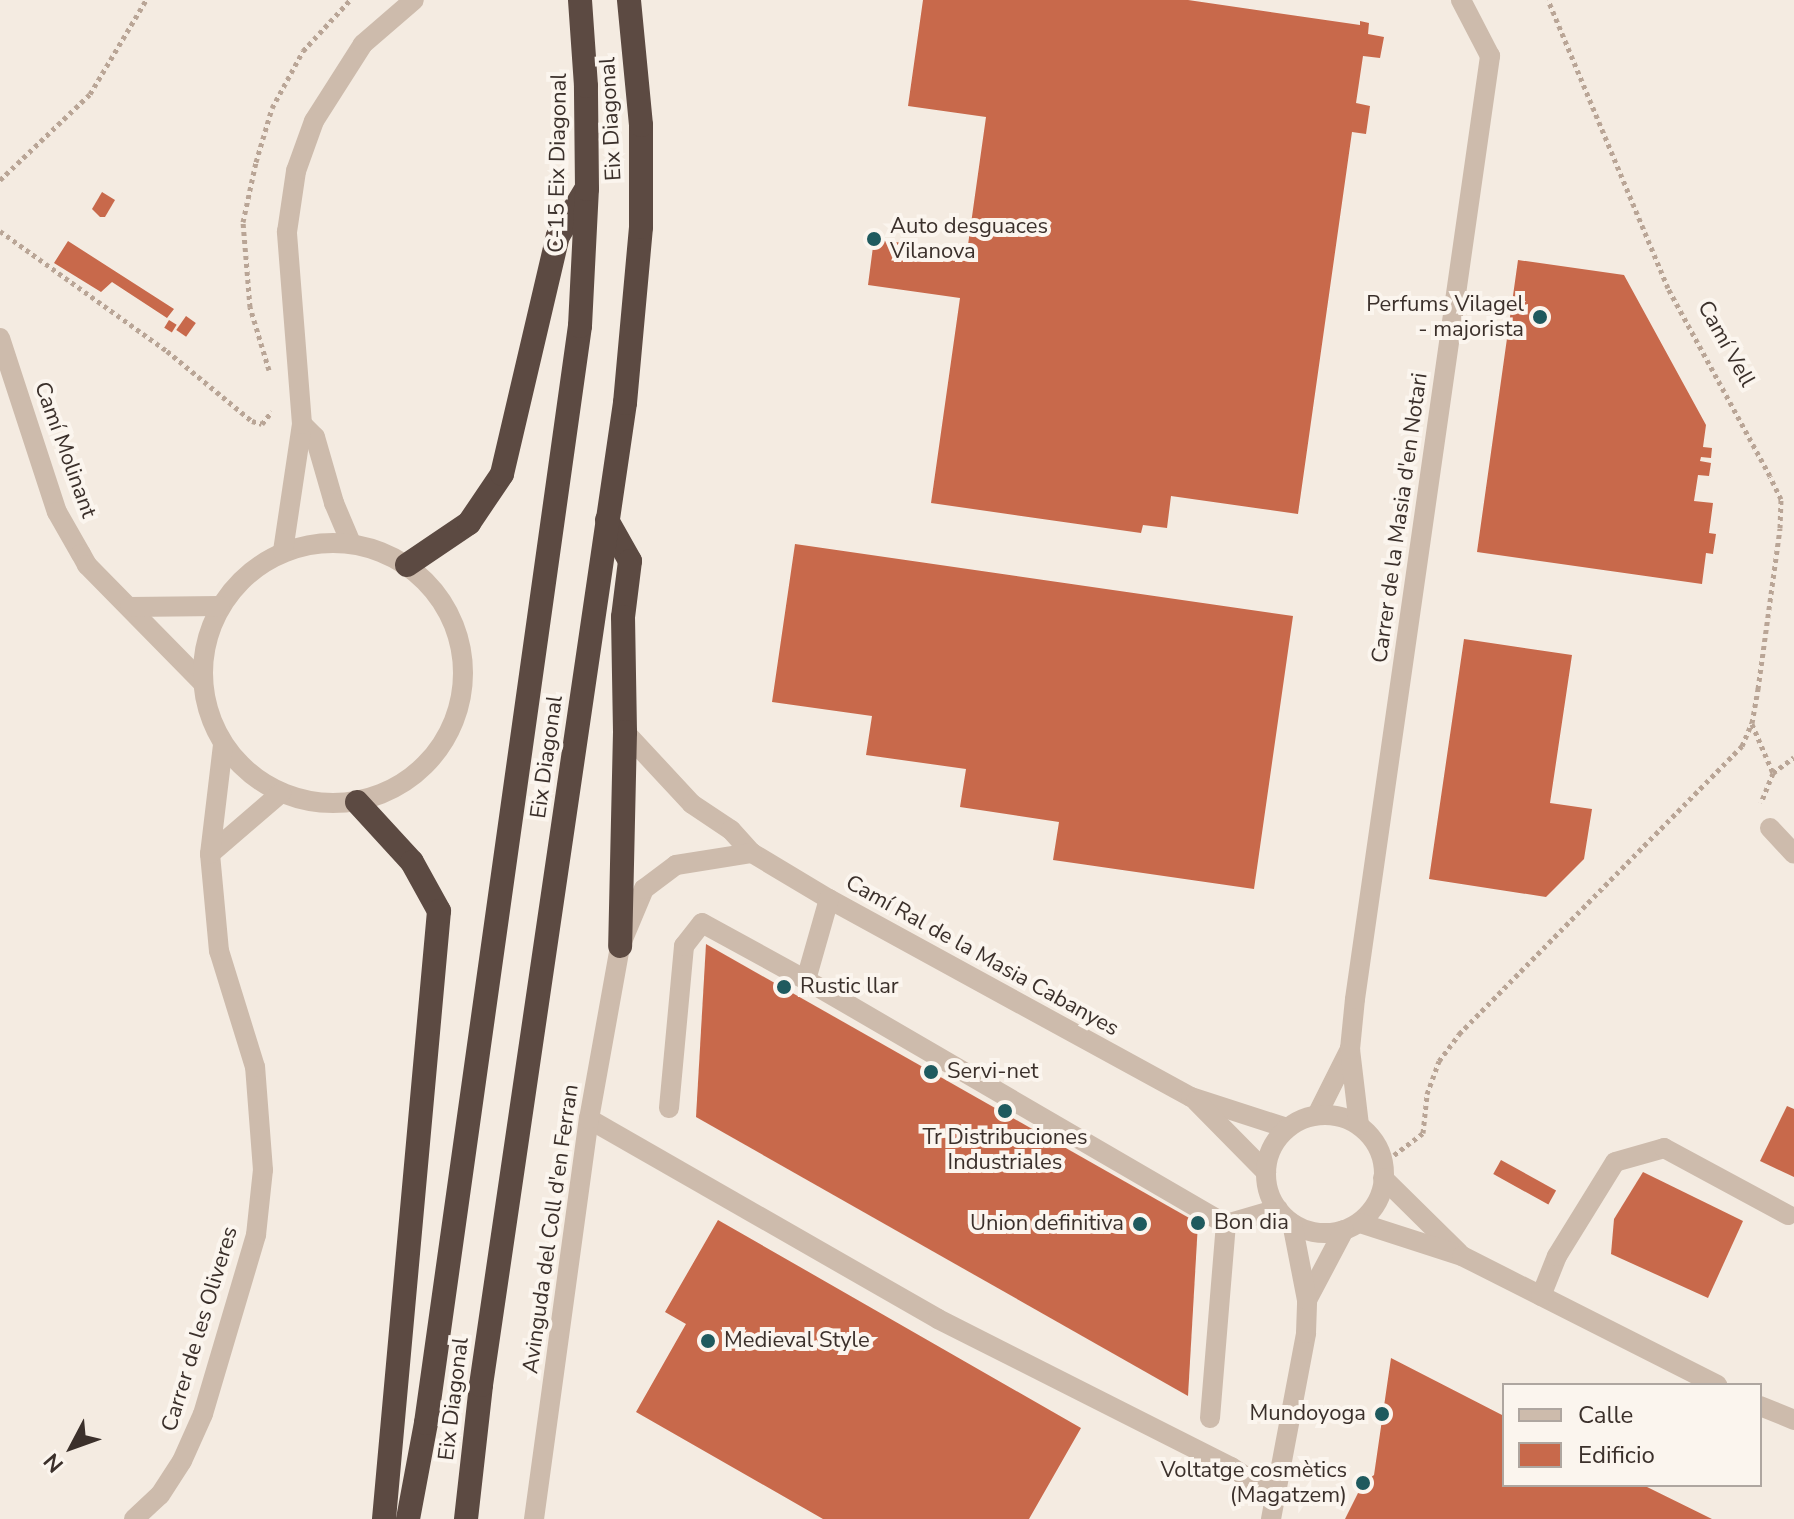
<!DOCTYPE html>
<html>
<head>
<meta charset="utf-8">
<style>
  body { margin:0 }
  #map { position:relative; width:1794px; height:1519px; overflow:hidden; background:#f4ebe1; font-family:"Nunito Sans",sans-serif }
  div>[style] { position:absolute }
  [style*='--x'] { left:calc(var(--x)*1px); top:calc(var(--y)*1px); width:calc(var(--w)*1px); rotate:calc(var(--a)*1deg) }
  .building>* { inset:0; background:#c8694b; transform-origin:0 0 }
  .path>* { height:5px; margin-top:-2.5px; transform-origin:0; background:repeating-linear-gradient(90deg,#b9a596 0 4px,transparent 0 8px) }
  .minor>* { height:20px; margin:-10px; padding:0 10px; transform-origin:10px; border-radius:10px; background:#cdbbac }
  .minor>.ring { margin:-10px; padding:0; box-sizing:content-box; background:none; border:20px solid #cdbbac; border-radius:50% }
  .highway>* { height:24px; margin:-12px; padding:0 12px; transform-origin:12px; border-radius:12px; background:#5c4a42 }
  .dots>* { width:22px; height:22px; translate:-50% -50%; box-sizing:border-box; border:4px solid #fbf5ee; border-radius:50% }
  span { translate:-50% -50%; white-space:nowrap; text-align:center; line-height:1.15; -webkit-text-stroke:8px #fbf5ee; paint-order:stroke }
  .street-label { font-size:22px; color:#3b302b }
  .poi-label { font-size:22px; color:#3b302b }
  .left { translate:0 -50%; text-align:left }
  .right { translate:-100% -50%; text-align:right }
  .legend { position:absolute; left:1502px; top:1383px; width:260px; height:104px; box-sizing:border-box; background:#fbf5ee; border:2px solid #aea6a0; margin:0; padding:10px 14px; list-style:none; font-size:24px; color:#3b302b }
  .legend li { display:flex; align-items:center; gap:16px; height:40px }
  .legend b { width:40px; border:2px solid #aea6a0 }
  .north { position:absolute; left:32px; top:1407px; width:80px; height:80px; -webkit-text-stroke:6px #fbf5ee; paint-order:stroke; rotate:229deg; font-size:22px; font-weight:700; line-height:32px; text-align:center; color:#3b302b }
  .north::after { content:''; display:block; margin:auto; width:28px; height:36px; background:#3b302b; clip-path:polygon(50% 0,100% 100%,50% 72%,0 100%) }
</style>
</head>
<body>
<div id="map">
  <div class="building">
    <div style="clip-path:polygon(923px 0,1188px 0,1360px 25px,1360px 21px,1369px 23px,1368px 34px,1384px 37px,1380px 58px,1363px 56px,1356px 103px,1370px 106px,1366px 134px,1352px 132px,1298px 514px,1171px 496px,1167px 528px,1143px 525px,1141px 533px,931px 503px,960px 298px,868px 285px,874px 239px,967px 252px,986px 117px,908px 106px)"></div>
    <div style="clip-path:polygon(102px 192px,115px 200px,105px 217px,100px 217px,92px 209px)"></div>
    <div style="clip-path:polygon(68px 241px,174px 309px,167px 318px,112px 282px,101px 292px,54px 263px)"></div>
    <div style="clip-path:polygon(1518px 260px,1624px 275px,1706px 425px,1703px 447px,1712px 448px,1711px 458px,1701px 457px,1700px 461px,1711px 463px,1709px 476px,1698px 475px,1694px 501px,1713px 503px,1709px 533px,1716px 534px,1713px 554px,1706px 553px,1702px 584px,1477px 552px)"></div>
    <div style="left:186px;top:316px;width:12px;height:17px;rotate:35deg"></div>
    <div style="left:169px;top:320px;width:9px;height:9px;rotate:32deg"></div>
    <div style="clip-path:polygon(795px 544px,1293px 616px,1254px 889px,1053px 860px,1059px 822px,960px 807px,966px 769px,866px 755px,872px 716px,772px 702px)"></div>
    <div style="clip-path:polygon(1464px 639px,1572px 655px,1550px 803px,1592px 809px,1584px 859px,1546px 897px,1429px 879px)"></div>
    <div style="clip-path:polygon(706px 944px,1198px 1223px,1188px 1396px,696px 1117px)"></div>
    <div style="clip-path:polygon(1787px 1106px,1794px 1109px,1794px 1177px,1760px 1161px)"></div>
    <div style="left:1501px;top:1160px;width:63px;height:16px;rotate:29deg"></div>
    <div style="clip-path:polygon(1643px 1172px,1743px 1221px,1708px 1298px,1611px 1254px,1614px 1219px)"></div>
    <div style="clip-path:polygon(718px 1220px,1081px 1428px,1029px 1519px,823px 1519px,636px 1412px,686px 1324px,665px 1312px)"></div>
    <div style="clip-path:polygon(1391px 1358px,1504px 1416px,1504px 1485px,1643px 1485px,1712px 1519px,1345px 1519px,1363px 1483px,1374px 1475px)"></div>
  </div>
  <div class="path">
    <div style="--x:0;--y:180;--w:124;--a:-43.7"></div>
    <div style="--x:90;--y:94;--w:109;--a:-59.2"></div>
    <div style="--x:0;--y:231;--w:206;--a:35.7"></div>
    <div style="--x:167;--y:351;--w:110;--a:39.5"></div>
    <div style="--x:252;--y:421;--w:10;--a:17"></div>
    <div style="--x:262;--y:424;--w:16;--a:-52"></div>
    <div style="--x:269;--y:370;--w:66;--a:-106.8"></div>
    <div style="--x:250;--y:307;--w:85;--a:-94.7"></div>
    <div style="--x:243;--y:222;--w:61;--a:-77.8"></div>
    <div style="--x:256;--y:162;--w:56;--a:-73.5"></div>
    <div style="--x:272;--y:108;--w:65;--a:-61.5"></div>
    <div style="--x:303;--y:51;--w:69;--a:-47.3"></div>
    <div style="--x:1752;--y:724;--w:53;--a:66.8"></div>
    <div style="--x:1773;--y:773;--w:32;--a:112"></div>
    <div style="--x:1773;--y:773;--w:26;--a:-37"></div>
    <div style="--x:1394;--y:1155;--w:36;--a:-37"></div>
    <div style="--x:1423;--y:1133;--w:39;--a:-84"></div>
    <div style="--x:1427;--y:1094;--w:35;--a:-70"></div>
    <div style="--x:1439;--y:1061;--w:34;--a:-53"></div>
    <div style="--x:1459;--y:1034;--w:404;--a:-45.5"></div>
    <div style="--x:1742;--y:746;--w:25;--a:-67"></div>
    <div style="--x:1752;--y:723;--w:35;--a:-80"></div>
    <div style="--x:1758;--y:689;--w:162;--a:-82.2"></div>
    <div style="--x:1780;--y:528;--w:29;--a:-88"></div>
    <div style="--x:1781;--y:499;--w:25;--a:-116"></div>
    <div style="--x:1770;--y:476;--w:214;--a:-118.5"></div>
    <div style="--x:1668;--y:288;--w:312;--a:-112.6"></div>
  </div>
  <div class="minor">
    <div style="--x:0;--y:338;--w:183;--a:71.9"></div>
    <div style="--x:57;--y:512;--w:48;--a:60.3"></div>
    <div style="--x:81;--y:554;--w:13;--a:61"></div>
    <div style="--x:87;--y:565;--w:164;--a:45.5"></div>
    <div style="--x:302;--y:424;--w:18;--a:45"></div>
    <div style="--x:315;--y:437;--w:69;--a:73.9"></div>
    <div style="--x:334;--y:503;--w:43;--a:67"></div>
    <div class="ring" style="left:203px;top:543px;width:240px;height:240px"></div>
    <div style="--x:283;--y:551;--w:128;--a:-81.5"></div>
    <div style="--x:302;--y:424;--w:193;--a:-94.5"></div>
    <div style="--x:287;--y:232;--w:62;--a:-81.6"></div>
    <div style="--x:296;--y:171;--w:53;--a:-70.2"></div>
    <div style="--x:314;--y:121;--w:91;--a:-57.5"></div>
    <div style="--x:363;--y:44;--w:67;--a:-40.8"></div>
    <div style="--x:130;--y:607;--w:90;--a:-0.6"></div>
    <div style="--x:625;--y:732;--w:98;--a:47.1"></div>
    <div style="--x:692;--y:804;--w:47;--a:33.7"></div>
    <div style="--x:731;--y:830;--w:31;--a:48"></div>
    <div style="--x:752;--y:853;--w:90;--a:30.9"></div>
    <div style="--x:829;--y:899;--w:413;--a:28.7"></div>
    <div style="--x:1191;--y:1097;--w:101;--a:17.9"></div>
    <div style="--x:1770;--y:828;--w:35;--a:47"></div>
    <div style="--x:210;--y:854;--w:94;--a:-40.7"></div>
    <div style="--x:829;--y:899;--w:84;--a:105.9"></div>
    <div style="--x:806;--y:980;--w:486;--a:30.2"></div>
    <div style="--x:1226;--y:1224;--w:54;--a:-16.1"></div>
    <div style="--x:1196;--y:1101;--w:100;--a:45.4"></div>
    <div style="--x:669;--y:1108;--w:163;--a:-84.7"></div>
    <div style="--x:684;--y:946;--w:29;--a:-52"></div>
    <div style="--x:702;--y:923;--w:119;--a:28.7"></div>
    <div style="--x:1317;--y:1115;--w:74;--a:-63.4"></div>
    <div class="ring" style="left:1266px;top:1115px;width:98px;height:98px"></div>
    <div style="--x:589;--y:1119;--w:402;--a:29.8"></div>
    <div style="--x:938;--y:1319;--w:328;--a:26.8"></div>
    <div style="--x:1231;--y:1467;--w:51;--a:33.1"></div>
    <div style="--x:1359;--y:1125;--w:77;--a:-96.8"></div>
    <div style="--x:1350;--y:1049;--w:50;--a:-84.3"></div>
    <div style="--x:1355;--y:999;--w:953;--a:-81.85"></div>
    <div style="--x:1490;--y:56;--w:63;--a:-117.4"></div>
    <div style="--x:1383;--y:1178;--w:107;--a:44.6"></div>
    <div style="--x:1360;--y:1223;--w:107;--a:17.9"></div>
    <div style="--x:1462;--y:1256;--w:286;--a:26.8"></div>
    <div style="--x:1541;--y:1296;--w:43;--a:-68.2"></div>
    <div style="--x:1557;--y:1256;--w:110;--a:-58.3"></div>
    <div style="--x:1615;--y:1162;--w:51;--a:-15.9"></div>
    <div style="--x:1664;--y:1148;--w:141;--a:28.4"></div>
    <div style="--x:1307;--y:1300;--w:79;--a:-62.1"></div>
    <div style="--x:1760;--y:1406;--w:37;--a:22"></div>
    <div style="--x:1210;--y:1418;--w:195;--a:-85.3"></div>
    <div style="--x:134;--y:1519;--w:35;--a:-43"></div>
    <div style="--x:160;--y:1495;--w:40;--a:-57.1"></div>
    <div style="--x:182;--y:1461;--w:51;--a:-65.9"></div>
    <div style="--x:203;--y:1414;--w:187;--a:-73.5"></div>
    <div style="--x:256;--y:1235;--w:65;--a:-83.9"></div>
    <div style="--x:263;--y:1170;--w:103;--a:-94.4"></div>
    <div style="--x:255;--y:1067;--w:121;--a:-107.2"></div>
    <div style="--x:219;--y:951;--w:97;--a:-95.3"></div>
    <div style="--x:210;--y:854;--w:110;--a:-83.2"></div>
    <div style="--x:534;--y:1519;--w:404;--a:-82.2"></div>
    <div style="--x:589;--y:1119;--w:176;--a:-79.8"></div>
    <div style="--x:620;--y:946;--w:62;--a:-67.2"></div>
    <div style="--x:644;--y:889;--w:40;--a:-37"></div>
    <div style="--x:676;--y:865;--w:77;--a:-9"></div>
    <div style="--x:1271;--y:1519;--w:189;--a:-79.3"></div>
    <div style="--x:1306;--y:1333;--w:33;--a:-88"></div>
    <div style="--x:1307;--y:1300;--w:78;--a:-101"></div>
  </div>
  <div class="highway">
    <div style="--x:607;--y:520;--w:47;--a:60.7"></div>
    <div style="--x:630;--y:561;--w:56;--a:97.1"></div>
    <div style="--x:623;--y:617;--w:115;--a:89"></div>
    <div style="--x:625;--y:732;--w:214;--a:91.3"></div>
    <div style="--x:407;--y:565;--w:75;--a:-34.1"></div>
    <div style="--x:469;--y:523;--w:59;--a:-56"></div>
    <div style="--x:502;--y:474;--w:244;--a:-76.8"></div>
    <div style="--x:558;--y:236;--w:52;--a:-59"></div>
    <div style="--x:357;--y:802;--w:81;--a:47.5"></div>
    <div style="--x:412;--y:862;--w:56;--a:61.1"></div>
    <div style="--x:439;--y:911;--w:610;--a:95.17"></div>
    <div style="--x:408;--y:1519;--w:98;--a:-79.4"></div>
    <div style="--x:426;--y:1423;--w:1108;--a:-82.01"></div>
    <div style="--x:580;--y:326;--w:137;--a:-87.1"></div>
    <div style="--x:587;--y:189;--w:103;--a:-90.6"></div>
    <div style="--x:586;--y:86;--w:86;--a:-94"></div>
    <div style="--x:466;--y:1519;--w:135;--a:-83.6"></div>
    <div style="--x:481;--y:1385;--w:993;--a:-81.66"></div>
    <div style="--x:625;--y:403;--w:177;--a:-84.8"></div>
    <div style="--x:641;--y:227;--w:102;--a:-90"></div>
    <div style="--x:641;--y:125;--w:126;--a:-95.5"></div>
  </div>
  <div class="dots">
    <div style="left:874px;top:239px;background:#1f5a5e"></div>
    <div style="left:1540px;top:317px;background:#1f5a5e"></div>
    <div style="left:784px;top:987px;background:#1f5a5e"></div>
    <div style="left:931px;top:1072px;background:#1f5a5e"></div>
    <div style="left:1005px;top:1111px;background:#1f5a5e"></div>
    <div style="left:1198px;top:1223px;background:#1f5a5e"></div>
    <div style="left:1140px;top:1224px;background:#1f5a5e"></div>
    <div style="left:708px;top:1341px;background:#1f5a5e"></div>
    <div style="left:1382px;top:1414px;background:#1f5a5e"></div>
    <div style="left:1363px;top:1483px;background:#1f5a5e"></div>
  </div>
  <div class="street-label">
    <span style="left:611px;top:119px;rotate:-93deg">Eix Diagonal</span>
    <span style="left:558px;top:163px;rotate:-89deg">C-15 Eix Diagonal</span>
    <span style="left:1726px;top:344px;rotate:61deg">Camí Vell</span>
    <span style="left:65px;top:450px;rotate:70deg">Camí Molinant</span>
    <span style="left:1400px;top:518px;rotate:-82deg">Carrer de la Masia d'en Notari</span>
    <span style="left:547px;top:757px;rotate:-82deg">Eix Diagonal</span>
    <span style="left:982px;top:956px;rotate:29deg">Camí Ral de la Masia Cabanyes</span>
    <span style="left:551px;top:1229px;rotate:-82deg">Avinguda del Coll d'en Ferran</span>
    <span style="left:200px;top:1329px;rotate:-73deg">Carrer de les Oliveres</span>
    <span style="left:454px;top:1399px;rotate:-83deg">Eix Diagonal</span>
  </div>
  <div class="poi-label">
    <span class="left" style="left:890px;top:239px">Auto desguaces<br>Vilanova</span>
    <span class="right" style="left:1524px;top:317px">Perfums Vilagel<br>- majorista</span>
    <span class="left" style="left:800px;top:987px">Rustic llar</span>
    <span class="left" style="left:947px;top:1072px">Servi-net</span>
    <span style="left:1005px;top:1150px">Tr Distribuciones<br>Industriales</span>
    <span class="left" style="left:1214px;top:1223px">Bon dia</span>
    <span class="right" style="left:1124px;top:1224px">Union definitiva</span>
    <span class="left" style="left:724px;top:1341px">Medieval Style</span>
    <span class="right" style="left:1366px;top:1414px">Mundoyoga</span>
    <span class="right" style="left:1347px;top:1483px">Voltatge cosmètics<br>(Magatzem)</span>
  </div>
  <ul class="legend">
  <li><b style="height:10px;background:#cdbbac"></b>Calle</li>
  <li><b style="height:22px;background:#c8694b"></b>Edificio</li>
  </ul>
  <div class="north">N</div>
</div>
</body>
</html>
